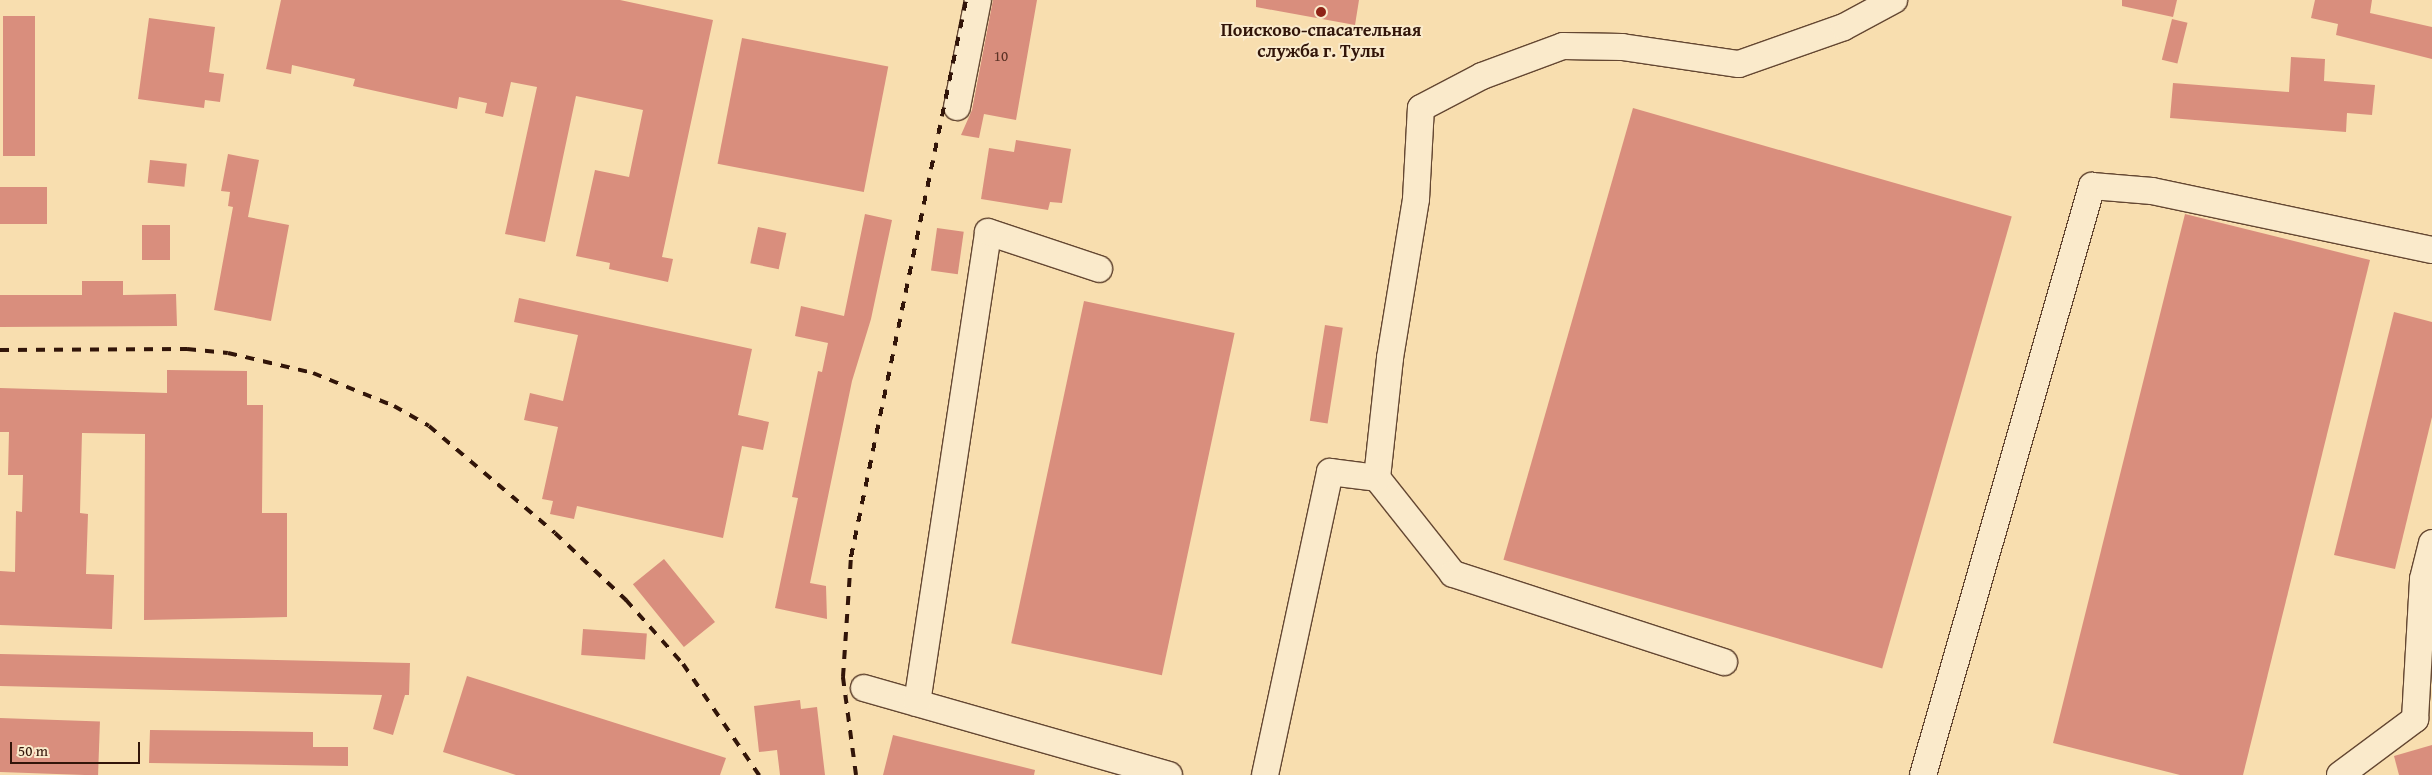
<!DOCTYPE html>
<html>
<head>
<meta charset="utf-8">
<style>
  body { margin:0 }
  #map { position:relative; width:2432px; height:775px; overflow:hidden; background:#f8deaf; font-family:"Gentium Book Plus",serif }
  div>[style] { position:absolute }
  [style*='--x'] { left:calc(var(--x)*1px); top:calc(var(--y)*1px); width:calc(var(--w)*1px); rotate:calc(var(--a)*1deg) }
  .building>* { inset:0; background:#d98e7d; transform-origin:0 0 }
  .roads { filter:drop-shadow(1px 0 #644732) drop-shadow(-1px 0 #644732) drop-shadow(0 1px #644732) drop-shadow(0 -1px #644732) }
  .minor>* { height:26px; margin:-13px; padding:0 13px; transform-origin:13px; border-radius:13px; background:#faeacb }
  .rail>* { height:4px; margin-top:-2px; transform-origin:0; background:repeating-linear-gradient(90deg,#321509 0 9px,transparent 0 18px) }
  .dots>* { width:14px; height:14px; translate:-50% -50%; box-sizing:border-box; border:2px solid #faeacb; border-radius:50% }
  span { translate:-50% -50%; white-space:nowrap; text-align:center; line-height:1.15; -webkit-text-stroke:4px #faeacb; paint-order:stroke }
  .number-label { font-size:15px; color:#5c3326 }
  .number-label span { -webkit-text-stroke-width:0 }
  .poi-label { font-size:18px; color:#321509; font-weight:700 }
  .scale { position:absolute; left:10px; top:742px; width:130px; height:22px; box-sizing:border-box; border:2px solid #321509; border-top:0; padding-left:6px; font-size:15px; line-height:18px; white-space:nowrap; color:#321509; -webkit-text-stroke:4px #faeacb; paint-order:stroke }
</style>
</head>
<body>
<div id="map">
  <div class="building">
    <div style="clip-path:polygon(281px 0,620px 0,713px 20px,662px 257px,673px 259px,668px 282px,609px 269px,610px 263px,576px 256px,595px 170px,629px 177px,643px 110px,576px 96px,545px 242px,505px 234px,537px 87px,511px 82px,503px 117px,485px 113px,487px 103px,459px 97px,457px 109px,353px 86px,355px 79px,292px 65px,291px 74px,266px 69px)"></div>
    <div style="clip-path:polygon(993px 0,1037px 0,1016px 120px,984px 114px,979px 138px,961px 135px,972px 110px)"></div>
    <div style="clip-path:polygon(1256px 0,1359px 0,1355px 25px,1256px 7px)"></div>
    <div style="clip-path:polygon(2122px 0,2177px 0,2173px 17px,2122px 6px)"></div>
    <div style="clip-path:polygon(2315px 0,2372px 0,2370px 13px,2432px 27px,2432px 59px,2336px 35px,2338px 24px,2311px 18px)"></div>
    <div style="left:3px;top:16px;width:32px;height:140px"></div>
    <div style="clip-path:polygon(149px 18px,215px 27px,209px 72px,224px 74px,220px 102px,205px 100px,204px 108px,138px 99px)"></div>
    <div style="left:2172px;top:19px;width:16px;height:42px;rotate:14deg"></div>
    <div style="left:742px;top:38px;width:149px;height:128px;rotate:11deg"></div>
    <div style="clip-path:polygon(2291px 57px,2325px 59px,2324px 81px,2375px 85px,2372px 115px,2347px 113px,2346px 132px,2170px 118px,2173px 83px,2289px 92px)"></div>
    <div style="left:1633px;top:108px;width:394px;height:470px;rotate:16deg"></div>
    <div style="clip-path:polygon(1016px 140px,1071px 149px,1062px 203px,1050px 202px,1048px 210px,981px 199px,989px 148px,1014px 152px)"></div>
    <div style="clip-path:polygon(228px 154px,259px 160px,248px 217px,289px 225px,271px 321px,214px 310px,233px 207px,228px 206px,230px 192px,221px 191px)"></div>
    <div style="left:150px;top:160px;width:37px;height:23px;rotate:6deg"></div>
    <div style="left:47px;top:187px;width:37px;height:47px;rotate:90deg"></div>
    <div style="clip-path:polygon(865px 214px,892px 220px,871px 319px,852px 381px,810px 583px,826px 586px,827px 619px,775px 608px,798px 498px,792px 497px,818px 371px,822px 372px,828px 343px,795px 336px,801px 306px,844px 316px)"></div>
    <div style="clip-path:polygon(2185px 214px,2370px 260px,2243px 775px,2180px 775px,2053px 743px)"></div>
    <div style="left:142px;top:225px;width:28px;height:35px"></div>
    <div style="left:758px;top:227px;width:29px;height:37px;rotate:12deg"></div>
    <div style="left:937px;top:228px;width:27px;height:43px;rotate:8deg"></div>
    <div style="clip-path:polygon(82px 281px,123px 281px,123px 295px,176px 294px,177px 326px,0 327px,0 295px,82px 295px)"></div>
    <div style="clip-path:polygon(519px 298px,752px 349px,738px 415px,769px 422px,763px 450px,742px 446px,723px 538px,577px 506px,574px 519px,550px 514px,553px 501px,542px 499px,558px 427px,524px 420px,530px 393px,563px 401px,578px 335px,514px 322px)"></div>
    <div style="left:1084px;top:301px;width:154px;height:350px;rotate:12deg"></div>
    <div style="clip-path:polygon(2394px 312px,2432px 322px,2432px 417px,2395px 569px,2334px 555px)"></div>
    <div style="left:1325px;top:325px;width:18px;height:97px;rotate:9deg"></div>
    <div style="clip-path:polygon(167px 370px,247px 371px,247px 405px,263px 405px,262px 513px,287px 513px,287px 617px,144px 620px,145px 434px,82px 433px,80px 513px,88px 514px,86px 574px,114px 575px,112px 629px,0 625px,0 571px,15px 572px,16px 511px,22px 512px,23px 475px,8px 475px,9px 432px,0 432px,0 388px,167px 393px)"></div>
    <div style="left:664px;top:559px;width:81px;height:40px;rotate:51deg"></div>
    <div style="left:583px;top:629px;width:64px;height:26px;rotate:4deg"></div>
    <div style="clip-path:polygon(0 654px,410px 663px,409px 695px,405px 695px,393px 735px,373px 729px,382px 695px,0 686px)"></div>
    <div style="clip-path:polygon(467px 676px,726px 758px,720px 775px,516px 775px,443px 752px)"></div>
    <div style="clip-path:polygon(800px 700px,801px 709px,817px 707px,825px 775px,780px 775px,777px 750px,759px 752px,754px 706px)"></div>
    <div style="left:0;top:718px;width:100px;height:54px;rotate:2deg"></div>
    <div style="clip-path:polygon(150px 730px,313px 732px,313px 747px,348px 747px,348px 766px,149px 763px)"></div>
    <div style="clip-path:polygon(893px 735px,1035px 770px,1034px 775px,883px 775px)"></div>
    <div style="clip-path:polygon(2432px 745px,2432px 775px,2399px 775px,2394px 756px)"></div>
  </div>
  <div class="roads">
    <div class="minor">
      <div style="--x:957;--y:107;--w:109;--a:-78.9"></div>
      <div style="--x:1377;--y:478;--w:122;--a:51.6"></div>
      <div style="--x:1453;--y:574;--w:285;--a:18"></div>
      <div style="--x:864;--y:688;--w:317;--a:15.9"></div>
      <div style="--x:917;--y:703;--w:476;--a:-81.4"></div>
      <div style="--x:988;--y:232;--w:117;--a:18.4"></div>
      <div style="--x:1265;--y:775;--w:310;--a:-77.9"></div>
      <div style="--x:1330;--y:472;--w:47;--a:7.3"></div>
      <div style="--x:1377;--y:478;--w:121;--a:-83.8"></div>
      <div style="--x:1390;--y:358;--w:161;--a:-80.7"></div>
      <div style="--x:1416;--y:199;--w:91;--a:-86.9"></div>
      <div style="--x:1421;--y:108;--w:69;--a:-27.7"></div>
      <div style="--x:1482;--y:76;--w:86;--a:-20.3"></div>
      <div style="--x:1563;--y:46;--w:59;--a:1"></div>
      <div style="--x:1622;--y:47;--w:118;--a:8.3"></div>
      <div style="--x:1739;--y:64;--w:111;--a:-19.4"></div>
      <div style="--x:1844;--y:27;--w:57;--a:-28.4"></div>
      <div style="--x:1923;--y:775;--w:613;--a:-73.99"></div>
      <div style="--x:2092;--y:186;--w:60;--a:4.8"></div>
      <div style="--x:2152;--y:191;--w:286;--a:11.9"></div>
      <div style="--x:2340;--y:775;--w:94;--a:-36.7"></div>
      <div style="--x:2415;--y:719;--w:140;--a:-86.7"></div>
      <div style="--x:2423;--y:579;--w:37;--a:-76"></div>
    </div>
  </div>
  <div class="rail">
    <div style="--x:0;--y:350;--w:187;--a:-0.3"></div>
    <div style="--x:187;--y:349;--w:41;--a:5.6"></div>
    <div style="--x:228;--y:353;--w:87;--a:13.2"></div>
    <div style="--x:313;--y:373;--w:87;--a:22.2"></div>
    <div style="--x:394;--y:406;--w:40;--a:29.7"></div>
    <div style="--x:429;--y:426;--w:165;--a:40.3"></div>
    <div style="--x:555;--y:533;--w:98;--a:43.3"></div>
    <div style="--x:626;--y:600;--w:86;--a:48.3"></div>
    <div style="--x:683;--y:664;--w:135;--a:55.6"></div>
    <div style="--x:856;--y:775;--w:99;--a:-97.6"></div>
    <div style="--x:843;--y:677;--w:120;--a:-86.2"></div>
    <div style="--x:851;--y:557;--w:569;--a:-78.33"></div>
  </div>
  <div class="dots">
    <div style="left:1321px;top:12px;background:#8f2418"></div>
  </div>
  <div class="number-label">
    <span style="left:1001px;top:56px">10</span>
  </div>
  <div class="poi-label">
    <span style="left:1321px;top:41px">Поисково-спасательная<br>служба г. Тулы</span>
  </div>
  <div class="scale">50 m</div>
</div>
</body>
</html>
